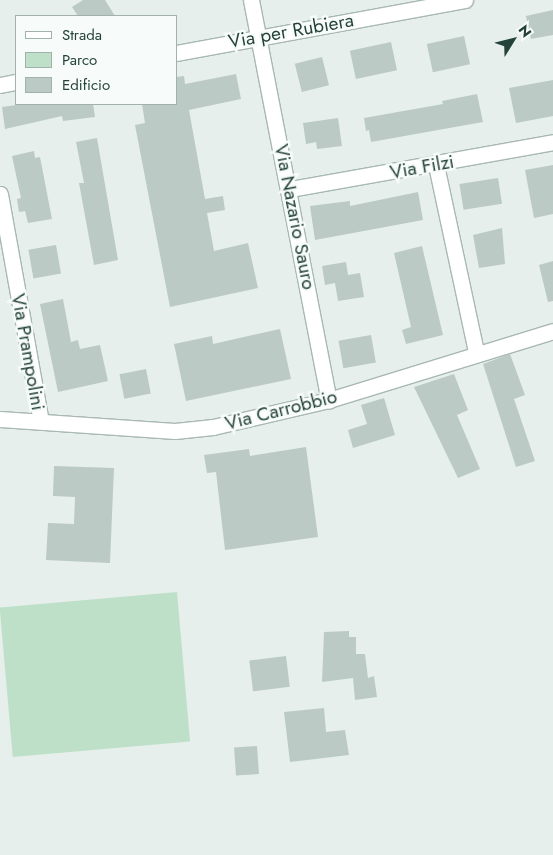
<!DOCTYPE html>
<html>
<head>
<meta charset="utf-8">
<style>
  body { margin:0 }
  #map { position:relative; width:553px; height:855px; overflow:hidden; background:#e6efeb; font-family:Jost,sans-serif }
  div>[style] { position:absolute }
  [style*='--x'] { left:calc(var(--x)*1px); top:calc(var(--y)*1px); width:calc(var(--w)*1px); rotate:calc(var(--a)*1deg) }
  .green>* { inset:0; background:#bfe0c8; transform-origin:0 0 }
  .building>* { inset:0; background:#bbcac4; transform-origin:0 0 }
  .roads { filter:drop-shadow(1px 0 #a8b8b2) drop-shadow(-1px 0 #a8b8b2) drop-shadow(0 1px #a8b8b2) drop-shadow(0 -1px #a8b8b2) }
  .street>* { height:15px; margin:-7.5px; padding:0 7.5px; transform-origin:7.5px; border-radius:7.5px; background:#fff }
  .secondary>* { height:15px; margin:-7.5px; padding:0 7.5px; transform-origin:7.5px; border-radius:7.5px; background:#fff }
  span { translate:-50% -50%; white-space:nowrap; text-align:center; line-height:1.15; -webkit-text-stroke:5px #f7fbf9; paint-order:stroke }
  .street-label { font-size:19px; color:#24423a }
  .legend { position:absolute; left:15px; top:15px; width:162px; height:90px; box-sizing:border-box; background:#f7fbf9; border:1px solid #a3b1ad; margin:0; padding:6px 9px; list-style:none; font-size:15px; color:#24423a }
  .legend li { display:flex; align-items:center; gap:10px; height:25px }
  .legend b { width:25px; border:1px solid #a3b1ad }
  .north { position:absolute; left:488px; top:15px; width:50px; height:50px; -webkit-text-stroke:4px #f7fbf9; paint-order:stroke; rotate:54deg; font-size:14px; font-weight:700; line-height:20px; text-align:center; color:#24423a }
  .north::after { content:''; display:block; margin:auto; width:18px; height:22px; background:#24423a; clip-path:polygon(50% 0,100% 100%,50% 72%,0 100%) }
</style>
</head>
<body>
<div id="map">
  <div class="green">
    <div style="left:177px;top:592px;width:150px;height:178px;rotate:85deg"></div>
  </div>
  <div class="building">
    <div style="clip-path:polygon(83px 0,105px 0,115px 16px,78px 16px,72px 7px)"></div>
    <div style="clip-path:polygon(553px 10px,553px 35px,531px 39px,526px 16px)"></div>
    <div style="left:464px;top:36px;width:29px;height:38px;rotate:78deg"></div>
    <div style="left:391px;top:42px;width:29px;height:42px;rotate:78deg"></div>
    <div style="left:322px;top:57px;width:29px;height:28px;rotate:76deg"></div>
    <div style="clip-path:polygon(236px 74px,241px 99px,189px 110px,205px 199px,223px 196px,225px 210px,207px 213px,214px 251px,248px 243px,258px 288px,170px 307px,135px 125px,145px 123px,142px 104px,176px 104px,176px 77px,184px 76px,185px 84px)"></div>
    <div style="clip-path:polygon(553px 80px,553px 116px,516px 123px,509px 88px)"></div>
    <div style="clip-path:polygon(477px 94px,483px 122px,371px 142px,369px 130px,366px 131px,364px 118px,443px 104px,442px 101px)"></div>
    <div style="clip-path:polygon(24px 104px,93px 104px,95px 117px,63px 121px,62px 116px,5px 129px,2px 107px)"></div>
    <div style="clip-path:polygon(338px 118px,342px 146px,317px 149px,316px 142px,306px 144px,303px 123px)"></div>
    <div style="clip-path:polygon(97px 138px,118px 260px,94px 265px,79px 183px,84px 183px,76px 142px)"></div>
    <div style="clip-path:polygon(34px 151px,35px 158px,40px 157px,52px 219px,28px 223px,25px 211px,19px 212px,17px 199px,21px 198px,12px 156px)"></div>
    <div style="clip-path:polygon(553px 165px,553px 214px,534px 218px,525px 170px)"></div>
    <div style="left:498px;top:178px;width:26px;height:39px;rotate:81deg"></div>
    <div style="clip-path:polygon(418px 192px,423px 220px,315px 240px,310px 206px,350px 201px,350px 206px)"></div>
    <div style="clip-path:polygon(502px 228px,505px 264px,479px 268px,473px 235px)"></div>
    <div style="left:56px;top:245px;width:29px;height:28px;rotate:80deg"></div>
    <div style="clip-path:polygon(422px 246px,443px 335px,406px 344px,402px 330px,411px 327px,394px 253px)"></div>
    <div style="clip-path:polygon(553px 261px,553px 301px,548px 302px,539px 265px)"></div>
    <div style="clip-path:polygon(346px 262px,348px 275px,360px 273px,364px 297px,338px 301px,335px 283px,325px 285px,322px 266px)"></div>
    <div style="clip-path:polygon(63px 299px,71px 342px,78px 340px,80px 349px,100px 345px,108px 381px,58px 392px,40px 304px)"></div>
    <div style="clip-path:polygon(280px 329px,291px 379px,186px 401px,174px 344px,212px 336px,213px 344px)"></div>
    <div style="left:371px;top:335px;width:28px;height:33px;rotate:80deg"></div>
    <div style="clip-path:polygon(510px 354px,525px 395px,514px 399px,535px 461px,516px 467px,483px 364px)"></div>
    <div style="left:146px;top:369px;width:25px;height:27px;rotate:79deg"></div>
    <div style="clip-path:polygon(454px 374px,468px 410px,457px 415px,480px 469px,458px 478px,414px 387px)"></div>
    <div style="clip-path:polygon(384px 398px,395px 435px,353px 448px,348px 430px,367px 424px,361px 405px)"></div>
    <div style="clip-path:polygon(306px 447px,318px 537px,225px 550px,216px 472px,207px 473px,204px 455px,249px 449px,250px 456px)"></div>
    <div style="clip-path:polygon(54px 466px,114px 468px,110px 563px,46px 560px,48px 523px,74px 524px,75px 497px,53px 496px)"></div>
    <div style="clip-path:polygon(349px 631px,349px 637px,356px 637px,356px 654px,365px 654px,368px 678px,374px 676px,377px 697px,355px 700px,353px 678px,322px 682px,324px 632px)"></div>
    <div style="left:286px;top:656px;width:31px;height:37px;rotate:83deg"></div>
    <div style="clip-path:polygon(324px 708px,326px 732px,345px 730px,349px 755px,290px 762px,284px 712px)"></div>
    <div style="left:257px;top:746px;width:28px;height:23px;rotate:86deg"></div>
  </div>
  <div class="roads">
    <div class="street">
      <div style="--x:251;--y:0;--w:408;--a:79"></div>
      <div style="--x:436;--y:165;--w:191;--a:77.9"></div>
      <div style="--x:290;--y:189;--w:267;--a:-10.1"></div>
      <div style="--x:0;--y:194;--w:231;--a:79.8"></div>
      <div style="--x:0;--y:419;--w:175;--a:3.9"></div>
      <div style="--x:175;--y:431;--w:38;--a:-6"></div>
      <div style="--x:213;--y:427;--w:119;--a:-13.1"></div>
      <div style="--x:329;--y:400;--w:234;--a:-17.1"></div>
    </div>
    <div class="secondary">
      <div style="--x:176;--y:53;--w:294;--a:-10.4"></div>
      <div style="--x:0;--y:85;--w:16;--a:-11"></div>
    </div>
  </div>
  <div class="street-label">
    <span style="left:291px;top:31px;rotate:-10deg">Via per Rubiera</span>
    <span style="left:422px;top:167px;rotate:-10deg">Via Filzi</span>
    <span style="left:295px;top:217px;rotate:79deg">Via Nazario Sauro</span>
    <span style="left:28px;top:352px;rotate:80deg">Via Prampolini</span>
    <span style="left:281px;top:410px;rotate:-14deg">Via Carrobbio</span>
  </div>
  <ul class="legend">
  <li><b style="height:6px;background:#fff"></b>Strada</li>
  <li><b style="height:14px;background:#bfe0c8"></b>Parco</li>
  <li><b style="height:14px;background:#bbcac4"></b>Edificio</li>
  </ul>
  <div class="north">N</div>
</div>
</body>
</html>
